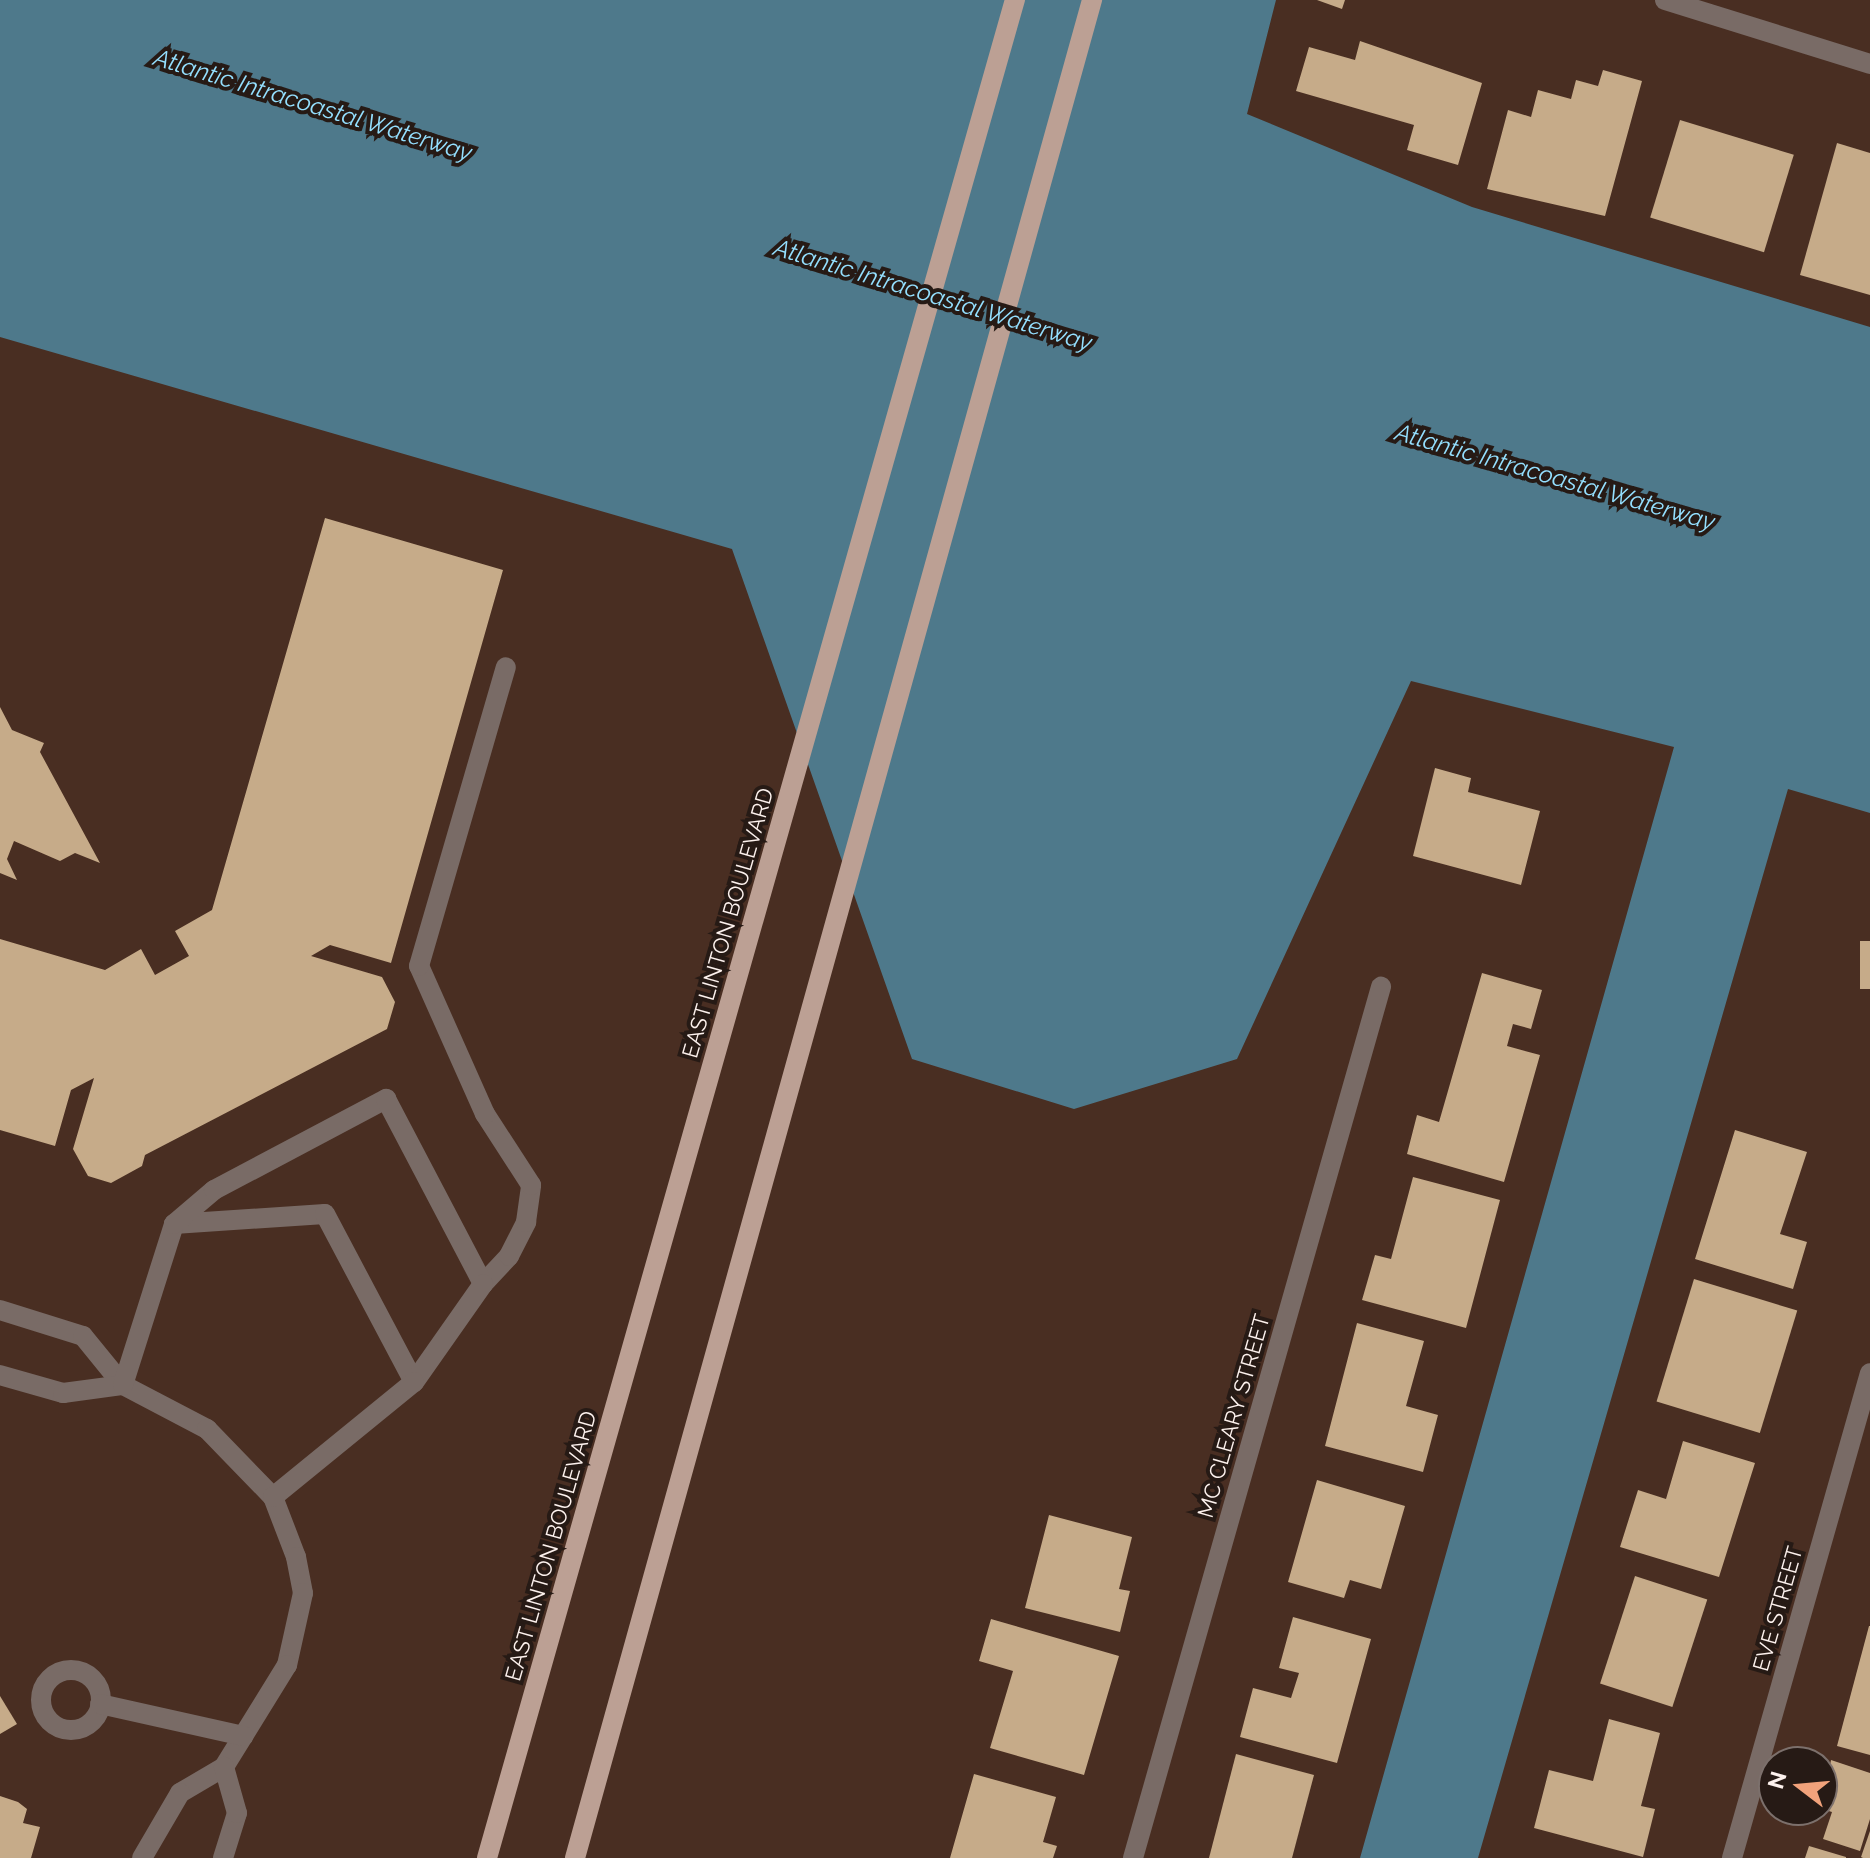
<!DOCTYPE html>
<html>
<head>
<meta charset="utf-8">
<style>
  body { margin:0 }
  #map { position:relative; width:1870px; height:1858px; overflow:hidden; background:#492e22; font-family:Raleway,sans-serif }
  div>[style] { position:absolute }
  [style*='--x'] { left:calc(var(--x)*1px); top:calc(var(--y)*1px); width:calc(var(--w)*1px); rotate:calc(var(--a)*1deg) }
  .water>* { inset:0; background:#4e798b }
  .building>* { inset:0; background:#c6ab89; transform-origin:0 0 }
  .minor>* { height:20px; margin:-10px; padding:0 10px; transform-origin:10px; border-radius:10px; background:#796b66 }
  .minor>.ring { margin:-10px; padding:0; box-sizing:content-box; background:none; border:20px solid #796b66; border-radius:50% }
  .major>* { height:20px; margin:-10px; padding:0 10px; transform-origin:10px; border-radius:10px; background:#bca094 }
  span { translate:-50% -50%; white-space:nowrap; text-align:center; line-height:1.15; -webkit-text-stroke:8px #261a15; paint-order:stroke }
  .street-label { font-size:22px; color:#fdf2ee }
  .water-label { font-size:24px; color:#94dffe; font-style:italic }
  .north { position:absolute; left:1758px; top:1746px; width:80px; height:80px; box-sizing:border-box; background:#261a15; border:2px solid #7c706c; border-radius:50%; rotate:286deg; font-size:22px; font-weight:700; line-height:32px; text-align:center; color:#fdf2ee }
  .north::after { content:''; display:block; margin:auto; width:28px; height:36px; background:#f1a27b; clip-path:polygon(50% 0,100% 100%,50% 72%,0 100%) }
</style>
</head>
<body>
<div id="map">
  <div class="water">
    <div style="clip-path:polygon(0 0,1276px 0,1247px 114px,1472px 207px,1870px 327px,1870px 813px,1788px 789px,1478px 1858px,1360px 1858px,1674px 747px,1411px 681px,1237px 1059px,1074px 1109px,912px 1059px,732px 549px,0 337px)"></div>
  </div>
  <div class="building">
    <div style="clip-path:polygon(1317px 0,1345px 0,1342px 9px)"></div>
    <div style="clip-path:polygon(1360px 41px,1482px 83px,1458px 165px,1407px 150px,1414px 125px,1296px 91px,1309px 47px,1355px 60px)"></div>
    <div style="clip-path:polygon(1603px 70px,1642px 81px,1605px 216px,1487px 189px,1508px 110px,1531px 117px,1538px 90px,1571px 99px,1576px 80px,1598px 86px)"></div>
    <div style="left:1680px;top:120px;width:119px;height:102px;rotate:17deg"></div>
    <div style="clip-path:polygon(1837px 143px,1870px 153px,1870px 295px,1800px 275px)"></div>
    <div style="clip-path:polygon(325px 518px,503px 570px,391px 963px,330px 945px,311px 956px,382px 977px,395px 1002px,387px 1029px,145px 1155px,142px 1166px,111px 1183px,88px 1176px,73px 1149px,94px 1078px,71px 1090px,55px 1146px,0 1130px,0 939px,105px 970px,141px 949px,155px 975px,189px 956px,175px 931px,212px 910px)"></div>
    <div style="clip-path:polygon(0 707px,12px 730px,44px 743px,40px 752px,100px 863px,75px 853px,60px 861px,14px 841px,7px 859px,17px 880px,0 873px)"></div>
    <div style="clip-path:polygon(1435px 768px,1471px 778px,1468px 792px,1540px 811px,1521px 885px,1413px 856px)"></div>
    <div style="left:1860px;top:941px;width:10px;height:48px"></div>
    <div style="clip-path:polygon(1482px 973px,1542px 990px,1531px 1029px,1513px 1024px,1507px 1046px,1540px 1055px,1504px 1182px,1407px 1154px,1417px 1115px,1439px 1122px)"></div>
    <div style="clip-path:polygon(1735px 1130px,1807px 1152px,1780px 1234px,1807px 1242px,1793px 1289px,1695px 1259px)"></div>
    <div style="clip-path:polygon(1413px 1177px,1500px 1200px,1466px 1328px,1362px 1300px,1375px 1255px,1391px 1259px)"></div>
    <div style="left:1694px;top:1279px;width:108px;height:128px;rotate:17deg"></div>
    <div style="clip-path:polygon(1357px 1323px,1424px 1341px,1406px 1406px,1438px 1415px,1423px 1472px,1325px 1446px)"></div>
    <div style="clip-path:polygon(1683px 1441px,1755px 1463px,1719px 1577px,1620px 1547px,1638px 1490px,1666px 1499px)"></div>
    <div style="clip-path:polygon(1317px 1480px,1405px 1506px,1381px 1589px,1350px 1580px,1344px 1598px,1288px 1582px)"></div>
    <div style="clip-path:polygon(1049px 1515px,1132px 1537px,1119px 1589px,1130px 1591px,1120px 1632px,1025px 1608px)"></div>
    <div style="left:1635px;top:1576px;width:76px;height:113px;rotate:18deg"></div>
    <div style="clip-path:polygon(1293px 1617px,1371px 1639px,1337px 1763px,1240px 1737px,1253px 1688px,1291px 1698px,1299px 1673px,1279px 1668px)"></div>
    <div style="clip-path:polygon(991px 1619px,1119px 1656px,1084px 1775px,990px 1748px,1013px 1671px,979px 1661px)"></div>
    <div style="clip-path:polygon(1869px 1626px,1870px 1626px,1870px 1755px,1837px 1746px)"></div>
    <div style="clip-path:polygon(0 1696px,17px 1724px,0 1734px)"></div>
    <div style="clip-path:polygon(1609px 1719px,1660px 1733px,1641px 1806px,1655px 1809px,1643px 1857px,1534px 1828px,1549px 1770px,1593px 1781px)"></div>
    <div style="clip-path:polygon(1236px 1754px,1314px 1775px,1292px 1858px,1209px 1858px)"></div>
    <div style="clip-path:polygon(1831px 1760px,1870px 1773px,1870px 1819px,1860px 1851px,1823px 1839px,1832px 1812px,1822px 1809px)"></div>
    <div style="clip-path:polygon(974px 1774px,1056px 1797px,1043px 1842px,1057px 1846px,1053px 1858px,950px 1858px)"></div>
    <div style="clip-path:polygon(0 1796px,18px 1802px,27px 1809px,23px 1823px,40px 1827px,31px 1858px,0 1858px)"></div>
    <div style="clip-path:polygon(1870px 1831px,1870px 1858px,1863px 1858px,1861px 1857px)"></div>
    <div style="clip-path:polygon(1809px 1846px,1846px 1857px,1846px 1858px,1805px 1858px)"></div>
  </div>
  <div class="minor">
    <div style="--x:1665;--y:0;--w:215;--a:17.3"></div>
    <div style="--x:174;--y:1224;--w:151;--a:-3.8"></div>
    <div style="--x:325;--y:1214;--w:190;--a:62.1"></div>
    <div style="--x:483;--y:1284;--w:38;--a:-47"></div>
    <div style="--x:509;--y:1256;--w:38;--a:-63"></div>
    <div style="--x:526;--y:1222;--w:37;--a:-82"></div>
    <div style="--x:531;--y:1185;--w:85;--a:-122.9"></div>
    <div style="--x:485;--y:1114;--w:162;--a:-114"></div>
    <div style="--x:419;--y:966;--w:311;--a:-73.8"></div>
    <div style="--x:0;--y:1310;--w:87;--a:17.4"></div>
    <div style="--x:83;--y:1336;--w:63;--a:50.8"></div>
    <div style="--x:123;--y:1385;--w:95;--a:27.6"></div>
    <div style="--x:207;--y:1429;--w:95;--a:45.9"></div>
    <div style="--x:273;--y:1497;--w:64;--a:69"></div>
    <div style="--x:296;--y:1557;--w:37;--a:79"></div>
    <div style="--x:303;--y:1593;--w:74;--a:102.5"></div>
    <div style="--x:287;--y:1665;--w:120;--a:121.7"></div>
    <div style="--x:224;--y:1767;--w:51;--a:149.4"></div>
    <div style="--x:180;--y:1793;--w:75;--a:120.3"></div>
    <div style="--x:0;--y:1375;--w:66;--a:15.9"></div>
    <div style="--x:63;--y:1393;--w:61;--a:-7.6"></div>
    <div style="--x:123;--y:1385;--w:169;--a:-72.4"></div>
    <div style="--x:174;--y:1224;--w:52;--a:-40.4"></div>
    <div style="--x:214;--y:1190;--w:195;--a:-27.9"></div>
    <div style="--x:386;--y:1099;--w:209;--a:62.3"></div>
    <div style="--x:483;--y:1284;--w:120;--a:125.1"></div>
    <div style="--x:414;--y:1382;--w:182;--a:140.8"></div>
    <div class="ring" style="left:41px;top:1670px;width:40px;height:40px"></div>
    <div style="--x:100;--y:1704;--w:147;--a:12.6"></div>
    <div style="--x:223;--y:1858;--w:47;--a:-72.7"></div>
    <div style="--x:237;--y:1813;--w:48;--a:-105.8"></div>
    <div style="--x:1133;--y:1858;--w:906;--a:-74.11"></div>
    <div style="--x:1732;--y:1858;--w:504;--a:-74.12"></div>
  </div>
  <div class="major">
    <div style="--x:487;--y:1858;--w:1932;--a:-74.14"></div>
    <div style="--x:575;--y:1858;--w:1929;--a:-74.45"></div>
  </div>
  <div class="street-label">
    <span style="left:728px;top:923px;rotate:-74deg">EAST LINTON BOULEVARD</span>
    <span style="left:1234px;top:1416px;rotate:-74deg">MC CLEARY STREET</span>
    <span style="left:551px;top:1546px;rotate:-74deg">EAST LINTON BOULEVARD</span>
    <span style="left:1778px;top:1609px;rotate:-74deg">EVE STREET</span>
  </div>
  <div class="water-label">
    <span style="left:313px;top:105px;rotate:17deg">Atlantic Intracoastal Waterway</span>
    <span style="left:933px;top:295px;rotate:17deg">Atlantic Intracoastal Waterway</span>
    <span style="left:1555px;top:477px;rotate:16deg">Atlantic Intracoastal Waterway</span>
  </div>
  <div class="north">N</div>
</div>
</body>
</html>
